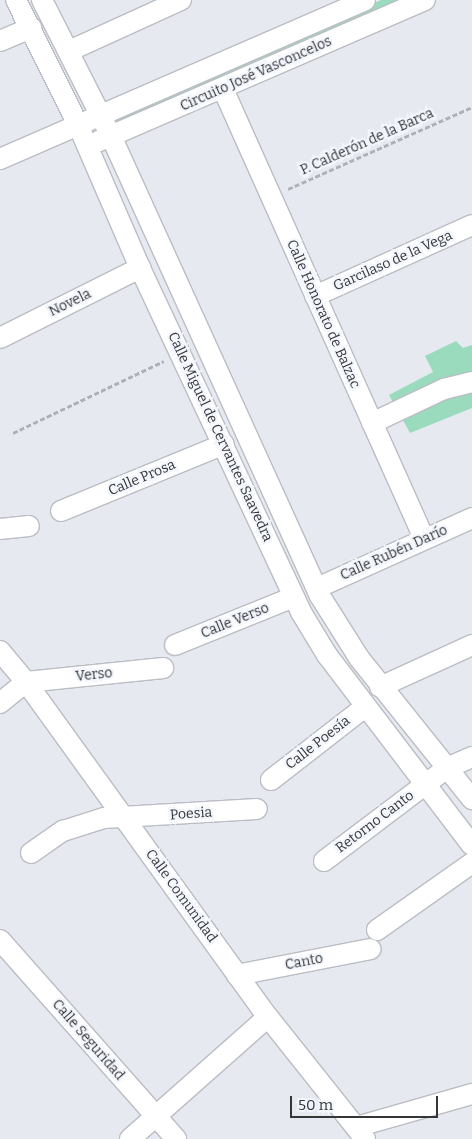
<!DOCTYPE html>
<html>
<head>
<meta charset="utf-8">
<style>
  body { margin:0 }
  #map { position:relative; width:472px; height:1139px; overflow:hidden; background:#e6e9f0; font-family:Bitter,serif }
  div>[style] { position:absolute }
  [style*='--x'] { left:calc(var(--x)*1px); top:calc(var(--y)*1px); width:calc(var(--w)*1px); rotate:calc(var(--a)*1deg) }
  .green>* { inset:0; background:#9adbbd }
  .path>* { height:3px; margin-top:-1.5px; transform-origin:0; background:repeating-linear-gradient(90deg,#aeb0b6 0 5px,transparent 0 7.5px) }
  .roads { filter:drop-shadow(1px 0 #bbbdc4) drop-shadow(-1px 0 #bbbdc4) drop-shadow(0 1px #bbbdc4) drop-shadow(0 -1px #bbbdc4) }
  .minor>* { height:20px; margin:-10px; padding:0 10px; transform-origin:10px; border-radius:10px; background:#fff }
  span { translate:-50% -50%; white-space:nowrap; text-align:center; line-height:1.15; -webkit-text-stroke:4.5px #f3f6fd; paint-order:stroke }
  .street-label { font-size:14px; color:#353638 }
  .scale { position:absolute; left:290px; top:1096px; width:148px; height:22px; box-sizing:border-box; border:2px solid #353638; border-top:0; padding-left:6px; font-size:15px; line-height:18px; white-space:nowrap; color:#353638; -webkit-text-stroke:4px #f3f6fd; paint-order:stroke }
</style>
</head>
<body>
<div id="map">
  <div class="green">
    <div style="clip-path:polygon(381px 0,412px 0,121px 130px,115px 118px)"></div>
    <div style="clip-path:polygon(456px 341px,463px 348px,472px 345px,472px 408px,410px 433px,389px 395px,433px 372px,425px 356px)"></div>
  </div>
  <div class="path">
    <div style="--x:288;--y:189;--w:201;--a:-24"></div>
    <div style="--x:13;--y:433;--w:167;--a:-25.5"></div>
  </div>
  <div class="roads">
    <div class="minor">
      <div style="--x:16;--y:0;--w:142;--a:63.6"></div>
      <div style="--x:79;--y:127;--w:154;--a:66.6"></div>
      <div style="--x:140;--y:268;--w:380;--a:64.9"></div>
      <div style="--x:301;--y:612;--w:50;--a:58.8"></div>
      <div style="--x:327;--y:655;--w:239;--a:52.7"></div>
      <div style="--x:42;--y:0;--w:153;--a:63.1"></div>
      <div style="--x:111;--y:136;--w:505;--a:65.57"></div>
      <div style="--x:320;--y:596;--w:73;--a:57.8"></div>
      <div style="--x:359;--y:658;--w:181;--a:51.3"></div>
      <div style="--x:0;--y:41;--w:34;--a:-23"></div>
      <div style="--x:69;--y:51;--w:123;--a:-24.5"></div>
      <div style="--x:223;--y:89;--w:493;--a:65.9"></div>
      <div style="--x:99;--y:141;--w:355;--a:-23.4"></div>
      <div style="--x:0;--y:159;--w:398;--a:-23.5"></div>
      <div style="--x:315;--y:296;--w:172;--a:-24.3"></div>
      <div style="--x:0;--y:338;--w:157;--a:-26.6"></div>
      <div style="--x:372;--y:423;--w:80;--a:-25.3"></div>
      <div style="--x:444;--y:389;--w:29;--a:-14"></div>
      <div style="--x:61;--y:511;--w:176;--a:-22.3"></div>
      <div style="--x:0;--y:529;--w:29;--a:-6"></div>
      <div style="--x:317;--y:588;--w:170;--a:-24.3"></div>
      <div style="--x:175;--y:645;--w:128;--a:-22"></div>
      <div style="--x:0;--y:651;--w:40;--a:50"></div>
      <div style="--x:26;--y:682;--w:413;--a:54.2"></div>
      <div style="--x:268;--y:1017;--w:156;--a:51.5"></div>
      <div style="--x:380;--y:687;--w:101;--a:-24.5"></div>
      <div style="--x:0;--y:703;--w:33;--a:-39"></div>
      <div style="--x:26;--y:682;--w:138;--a:-5.8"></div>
      <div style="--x:271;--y:780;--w:120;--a:-37.9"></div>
      <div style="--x:31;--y:853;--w:39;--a:-35"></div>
      <div style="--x:63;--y:831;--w:43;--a:-17.6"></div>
      <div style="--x:104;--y:818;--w:153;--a:-3.4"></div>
      <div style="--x:324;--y:861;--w:154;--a:-37.1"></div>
      <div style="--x:447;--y:768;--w:27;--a:-24"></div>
      <div style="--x:377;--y:930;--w:116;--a:-35.2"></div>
      <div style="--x:0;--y:940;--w:266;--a:48.5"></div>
      <div style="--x:237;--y:975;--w:136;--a:-11"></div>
      <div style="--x:356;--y:1127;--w:121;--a:-15.9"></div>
      <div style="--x:130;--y:1139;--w:184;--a:-41.5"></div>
    </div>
  </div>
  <div class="street-label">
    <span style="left:256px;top:74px;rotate:-24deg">Circuito José Vasconcelos</span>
    <span style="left:367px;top:142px;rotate:-24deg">P. Calderón de la Barca</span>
    <span style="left:393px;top:261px;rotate:-24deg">Garcilaso de la Vega</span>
    <span style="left:70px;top:303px;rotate:-26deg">Novela</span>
    <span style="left:323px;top:314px;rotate:66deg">Calle Honorato de Balzac</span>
    <span style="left:220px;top:437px;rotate:65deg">Calle Miguel de Cervantes Saavedra</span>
    <span style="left:142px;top:478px;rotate:-23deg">Calle Prosa</span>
    <span style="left:394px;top:553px;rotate:-24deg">Calle Rubén Darío</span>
    <span style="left:235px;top:621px;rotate:-22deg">Calle Verso</span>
    <span style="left:94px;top:675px;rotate:-6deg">Verso</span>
    <span style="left:318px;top:743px;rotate:-38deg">Calle Poesía</span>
    <span style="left:191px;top:814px;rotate:-4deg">Poesia</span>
    <span style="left:375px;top:822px;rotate:-37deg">Retorno Canto</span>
    <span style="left:181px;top:896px;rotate:54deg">Calle Comunidad</span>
    <span style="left:304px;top:962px;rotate:-11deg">Canto</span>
    <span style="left:88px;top:1040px;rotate:49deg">Calle Seguridad</span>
  </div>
  <div class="scale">50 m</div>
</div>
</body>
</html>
